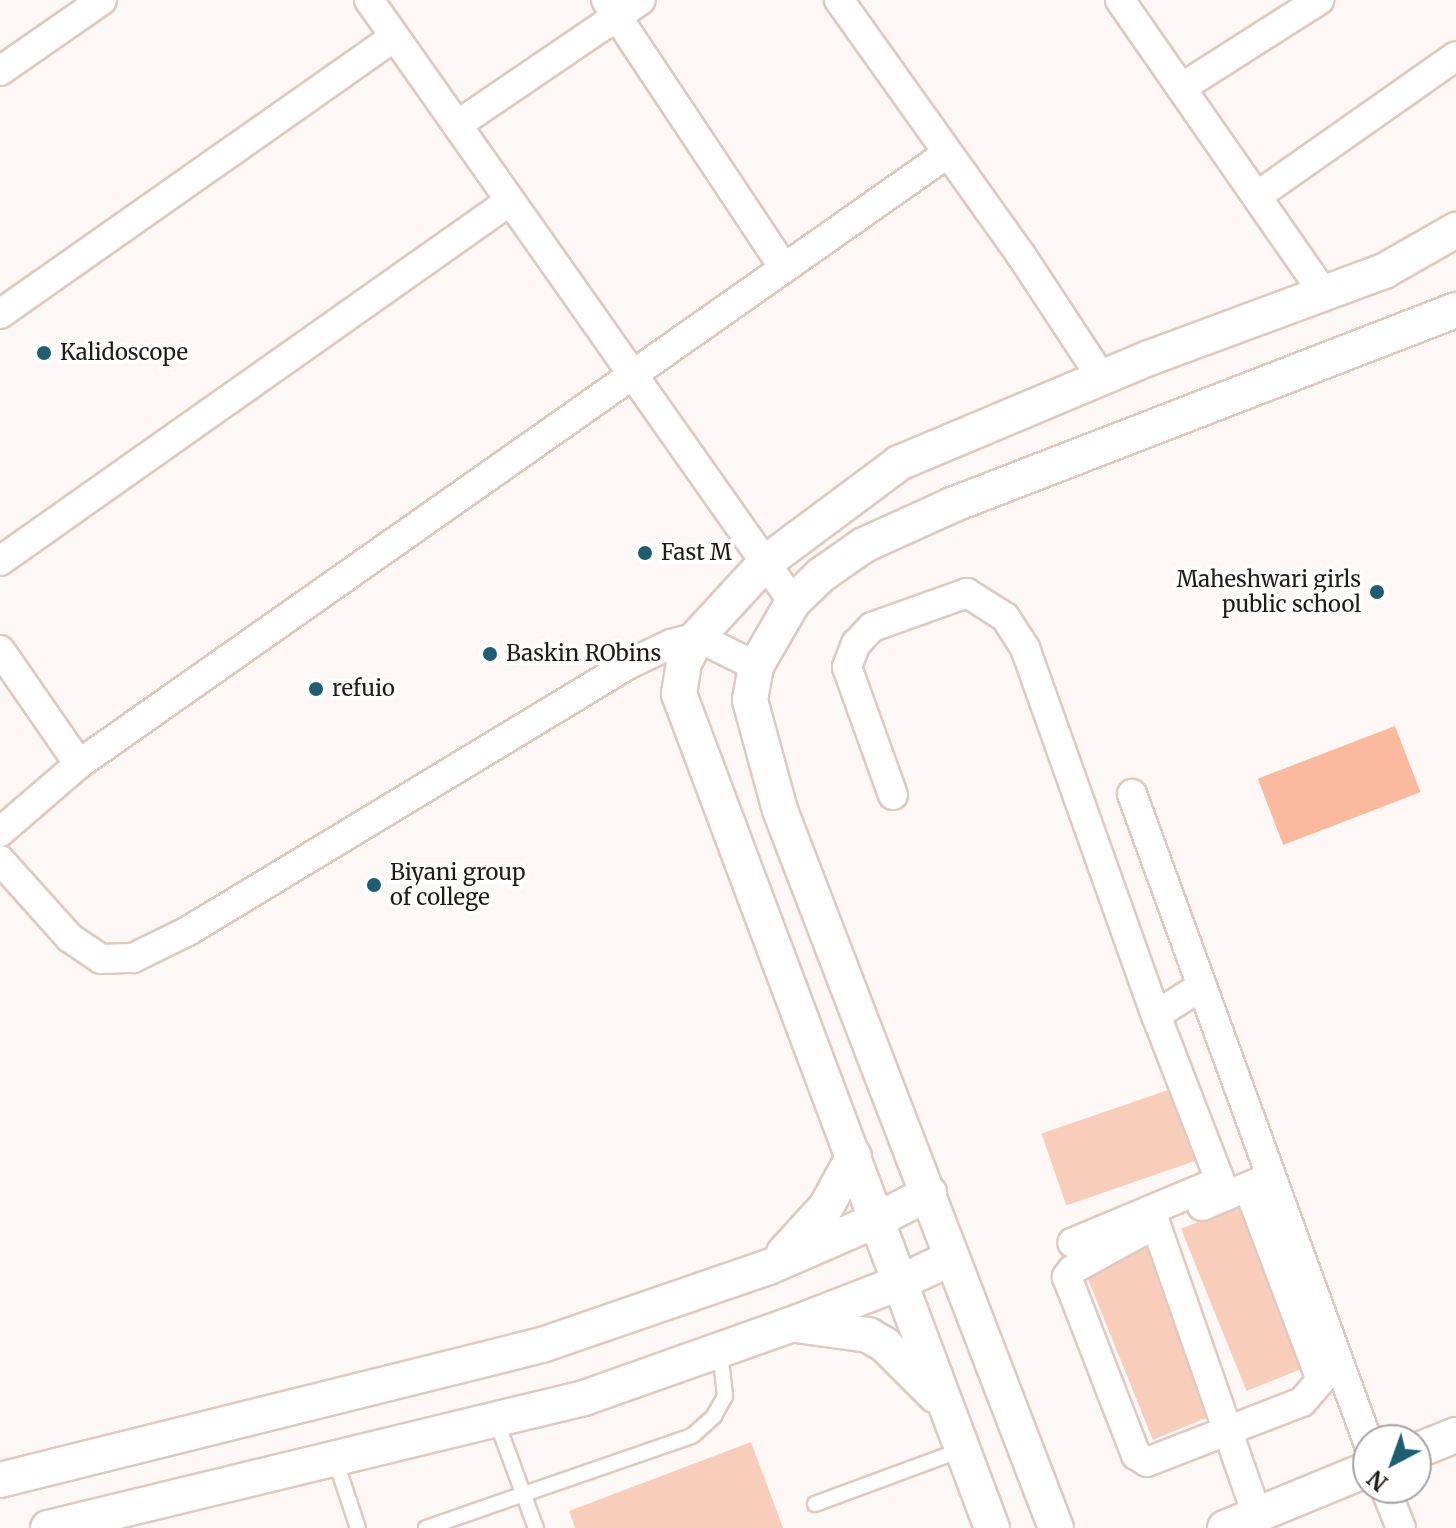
<!DOCTYPE html>
<html>
<head>
<meta charset="utf-8">
<style>
  body { margin:0 }
  #map { position:relative; width:1456px; height:1528px; overflow:hidden; background:#fdf8f6; font-family:Merriweather,serif }
  div>[style] { position:absolute }
  [style*='--x'] { left:calc(var(--x)*1px); top:calc(var(--y)*1px); width:calc(var(--w)*1px); rotate:calc(var(--a)*1deg) }
  .green>* { inset:0; background:#fbb99d; transform-origin:0 0 }
  .building>* { inset:0; background:#f8cebb; transform-origin:0 0 }
  .roads { filter:drop-shadow(2px 0 #dfc9c0) drop-shadow(-2px 0 #dfc9c0) drop-shadow(0 2px #dfc9c0) drop-shadow(0 -2px #dfc9c0) }
  .service>* { height:14px; margin:-7px; padding:0 7px; transform-origin:7px; border-radius:7px; background:#fff }
  .minor>* { height:28px; margin:-14px; padding:0 14px; transform-origin:14px; border-radius:14px; background:#fff }
  .tertiary>* { height:34px; margin:-17px; padding:0 17px; transform-origin:17px; border-radius:17px; background:#fff }
  .dots>* { width:22px; height:22px; translate:-50% -50%; box-sizing:border-box; border:4px solid #fff; border-radius:50% }
  span { translate:-50% -50%; white-space:nowrap; text-align:center; line-height:1.15; -webkit-text-stroke:8px #fff; paint-order:stroke }
  .poi-label { font-size:22px; color:#221a17 }
  .left { translate:0 -50%; text-align:left }
  .right { translate:-100% -50%; text-align:right }
  .north { position:absolute; left:1352px; top:1424px; width:80px; height:80px; box-sizing:border-box; background:#fff; border:2px solid #a7a3a2; border-radius:50%; rotate:221deg; font-size:22px; font-weight:700; line-height:32px; text-align:center; color:#221a17 }
  .north::after { content:''; display:block; margin:auto; width:28px; height:36px; background:#1e5e73; clip-path:polygon(50% 0,100% 100%,50% 72%,0 100%) }
</style>
</head>
<body>
<div id="map">
  <div class="green">
    <div style="left:1395px;top:726px;width:71px;height:147px;rotate:69deg"></div>
  </div>
  <div class="building">
    <div style="left:1171px;top:1089px;width:76px;height:137px;rotate:71deg"></div>
    <div style="left:1245px;top:1203px;width:175px;height:69px;rotate:68deg"></div>
    <div style="left:1149px;top:1246px;width:181px;height:69px;rotate:68deg"></div>
    <div style="clip-path:polygon(751px 1442px,783px 1528px,575px 1528px,569px 1511px)"></div>
  </div>
  <div class="roads">
    <div class="service">
      <div style="--x:496;--y:1420;--w:115;--a:69.7"></div>
      <div style="--x:335;--y:1459;--w:73;--a:71.6"></div>
      <div style="--x:815;--y:1504;--w:156;--a:-20.3"></div>
      <div style="--x:426;--y:1528;--w:281;--a:-19.1"></div>
      <div style="--x:692;--y:1436;--w:30;--a:-42"></div>
      <div style="--x:714;--y:1416;--w:23;--a:-61"></div>
      <div style="--x:725;--y:1396;--w:46;--a:-96.2"></div>
    </div>
    <div class="minor">
      <div style="--x:369;--y:0;--w:736;--a:54.84"></div>
      <div style="--x:606;--y:0;--w:322;--a:56.4"></div>
      <div style="--x:839;--y:0;--w:313;--a:54.5"></div>
      <div style="--x:1021;--y:255;--w:146;--a:56.7"></div>
      <div style="--x:1120;--y:0;--w:357;--a:55.2"></div>
      <div style="--x:0;--y:71;--w:124;--a:-34.8"></div>
      <div style="--x:1181;--y:88;--w:164;--a:-32.5"></div>
      <div style="--x:457;--y:125;--w:222;--a:-34.2"></div>
      <div style="--x:1257;--y:196;--w:243;--a:-35.1"></div>
      <div style="--x:0;--y:314;--w:482;--a:-35.1"></div>
      <div style="--x:0;--y:561;--w:624;--a:-35.22"></div>
      <div style="--x:0;--y:650;--w:139;--a:55.3"></div>
      <div style="--x:79;--y:764;--w:104;--a:139.3"></div>
      <div style="--x:79;--y:764;--w:1062;--a:-35.11"></div>
      <div style="--x:1132;--y:794;--w:690;--a:69.99"></div>
      <div style="--x:893;--y:795;--w:136;--a:-109.8"></div>
      <div style="--x:847;--y:667;--w:25;--a:-69"></div>
      <div style="--x:856;--y:644;--w:23;--a:-47"></div>
      <div style="--x:872;--y:627;--w:101;--a:-19.7"></div>
      <div style="--x:967;--y:593;--w:45;--a:32.3"></div>
      <div style="--x:1005;--y:617;--w:37;--a:57"></div>
      <div style="--x:1025;--y:648;--w:390;--a:70.4"></div>
      <div style="--x:1156;--y:1015;--w:178;--a:68.9"></div>
      <div style="--x:1220;--y:1181;--w:160;--a:157.3"></div>
      <div style="--x:0;--y:860;--w:105;--a:48.1"></div>
      <div style="--x:70;--y:938;--w:37;--a:34"></div>
      <div style="--x:101;--y:959;--w:32;--a:-2"></div>
      <div style="--x:133;--y:958;--w:61;--a:-26.1"></div>
      <div style="--x:188;--y:931;--w:516;--a:-31.19"></div>
      <div style="--x:629;--y:664;--w:47;--a:-25.5"></div>
      <div style="--x:671;--y:644;--w:27;--a:-15"></div>
      <div style="--x:697;--y:637;--w:66;--a:26.2"></div>
      <div style="--x:1156;--y:1015;--w:54;--a:-32.2"></div>
      <div style="--x:1202;--y:1206;--w:75;--a:-22.8"></div>
      <div style="--x:1156;--y:1225;--w:307;--a:70.8"></div>
      <div style="--x:1152;--y:1226;--w:91;--a:151.2"></div>
      <div style="--x:1072;--y:1270;--w:9;--a:126"></div>
      <div style="--x:1067;--y:1277;--w:191;--a:68.8"></div>
      <div style="--x:1136;--y:1455;--w:13;--a:32"></div>
      <div style="--x:1147;--y:1462;--w:166;--a:-21.2"></div>
      <div style="--x:1302;--y:1402;--w:29;--a:-49"></div>
      <div style="--x:1321;--y:1380;--w:206;--a:-110.7"></div>
      <div style="--x:1385;--y:1488;--w:43;--a:68.2"></div>
    </div>
    <div class="tertiary">
      <div style="--x:784;--y:1253;--w:62;--a:-47.6"></div>
      <div style="--x:826;--y:1207;--w:58;--a:-61.2"></div>
      <div style="--x:796;--y:1325;--w:73;--a:7.9"></div>
      <div style="--x:868;--y:1335;--w:20;--a:30"></div>
      <div style="--x:885;--y:1345;--w:71;--a:45"></div>
      <div style="--x:1416;--y:1451;--w:43;--a:-21.8"></div>
      <div style="--x:0;--y:1480;--w:559;--a:-13.99"></div>
      <div style="--x:542;--y:1345;--w:240;--a:-19"></div>
      <div style="--x:769;--y:1267;--w:116;--a:-23.5"></div>
      <div style="--x:875;--y:1221;--w:61;--a:-27.4"></div>
      <div style="--x:48;--y:1528;--w:552;--a:-13.63"></div>
      <div style="--x:584;--y:1398;--w:219;--a:-19.5"></div>
      <div style="--x:790;--y:1325;--w:117;--a:-21.1"></div>
      <div style="--x:899;--y:1283;--w:58;--a:-25.7"></div>
      <div style="--x:992;--y:1528;--w:891;--a:-110.57"></div>
      <div style="--x:679;--y:694;--w:31;--a:-81"></div>
      <div style="--x:684;--y:663;--w:29;--a:-63"></div>
      <div style="--x:697;--y:637;--w:100;--a:-47.4"></div>
      <div style="--x:765;--y:563;--w:167;--a:-36.7"></div>
      <div style="--x:899;--y:463;--w:271;--a:-22.8"></div>
      <div style="--x:1149;--y:358;--w:251;--a:-20.3"></div>
      <div style="--x:1384;--y:271;--w:83;--a:-29.7"></div>
      <div style="--x:1056;--y:1528;--w:769;--a:-111.03"></div>
      <div style="--x:780;--y:810;--w:114;--a:-105.3"></div>
      <div style="--x:750;--y:700;--w:35;--a:-80"></div>
      <div style="--x:756;--y:666;--w:74;--a:-60"></div>
      <div style="--x:793;--y:602;--w:39;--a:-44"></div>
      <div style="--x:821;--y:575;--w:52;--a:-34.9"></div>
      <div style="--x:864;--y:545;--w:97;--a:-24.4"></div>
      <div style="--x:952;--y:505;--w:540;--a:-21.15"></div>
      <div style="--x:1225;--y:1528;--w:155;--a:-22.4"></div>
    </div>
  </div>
  <div class="dots">
    <div style="left:44px;top:353px;background:#1e5e73"></div>
    <div style="left:645px;top:553px;background:#1e5e73"></div>
    <div style="left:1377px;top:592px;background:#1e5e73"></div>
    <div style="left:490px;top:654px;background:#1e5e73"></div>
    <div style="left:316px;top:689px;background:#1e5e73"></div>
    <div style="left:374px;top:885px;background:#1e5e73"></div>
  </div>
  <div class="poi-label">
    <span class="left" style="left:60px;top:353px">Kalidoscope</span>
    <span class="left" style="left:661px;top:553px">Fast M</span>
    <span class="right" style="left:1361px;top:592px">Maheshwari girls<br>public school</span>
    <span class="left" style="left:506px;top:654px">Baskin RObins</span>
    <span class="left" style="left:332px;top:689px">refuio</span>
    <span class="left" style="left:390px;top:885px">Biyani group<br>of college</span>
  </div>
  <div class="north">N</div>
</div>
</body>
</html>
